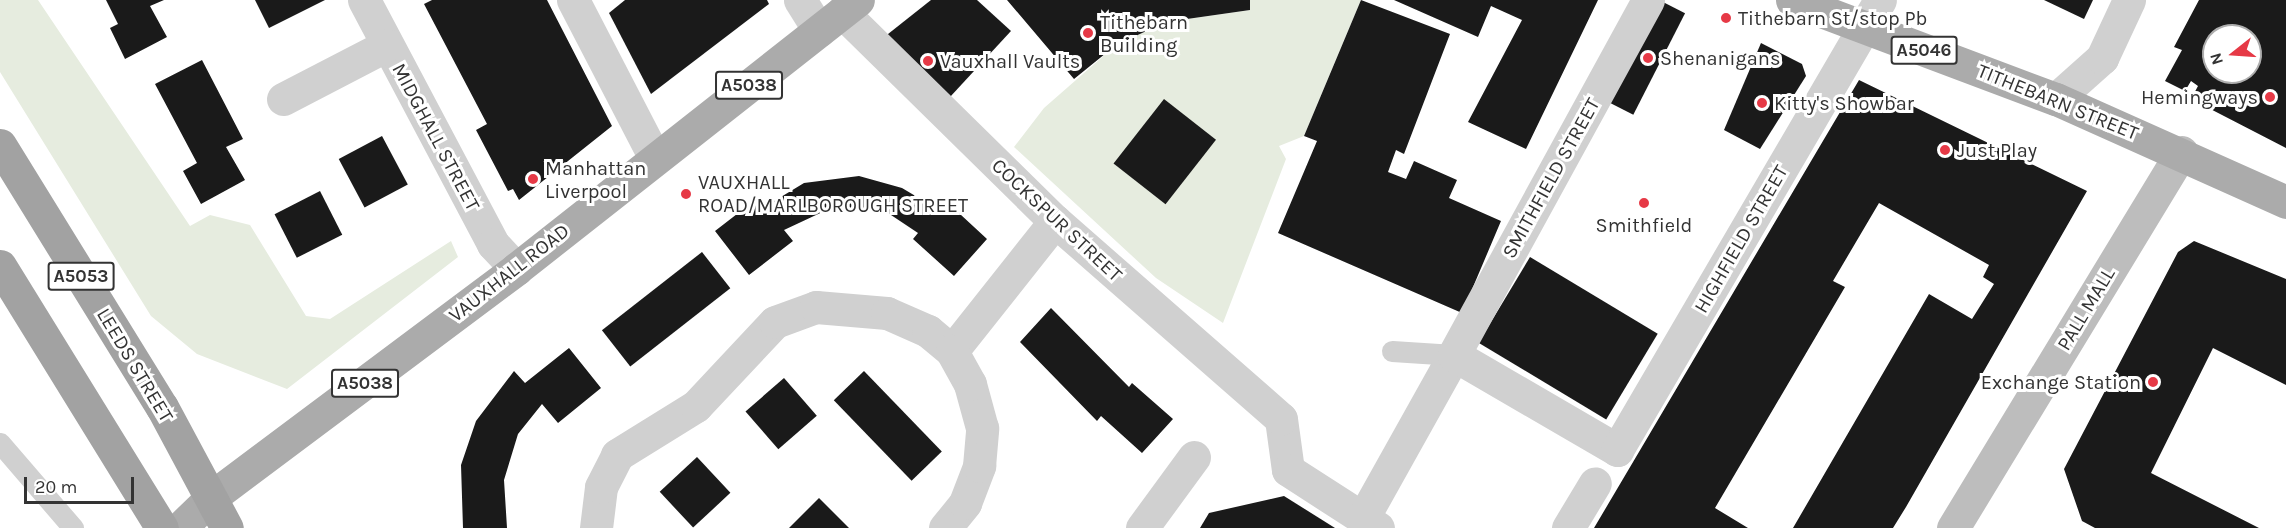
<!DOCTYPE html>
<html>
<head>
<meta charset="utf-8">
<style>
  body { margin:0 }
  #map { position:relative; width:2286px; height:528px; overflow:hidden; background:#fff; font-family:Karla,sans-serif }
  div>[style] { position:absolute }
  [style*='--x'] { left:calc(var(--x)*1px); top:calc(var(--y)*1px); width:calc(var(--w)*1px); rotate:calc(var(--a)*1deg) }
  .green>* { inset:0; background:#e6ecdf }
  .building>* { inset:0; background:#1a1a1a; transform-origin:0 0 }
  .service>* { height:21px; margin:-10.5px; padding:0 10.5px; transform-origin:10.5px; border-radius:10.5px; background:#d0d0d0 }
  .pedestrian>* { height:33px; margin:-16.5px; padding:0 16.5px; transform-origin:16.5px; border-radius:16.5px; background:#d0d0d0 }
  .minor>* { height:33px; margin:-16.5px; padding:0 16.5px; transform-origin:16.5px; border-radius:16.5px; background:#d0d0d0 }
  .secondary>* { height:33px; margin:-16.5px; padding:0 16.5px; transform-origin:16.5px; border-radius:16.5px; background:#bdbdbd }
  .primary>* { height:33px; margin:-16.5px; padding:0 16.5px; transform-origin:16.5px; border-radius:16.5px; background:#ababab }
  .trunk>* { height:33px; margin:-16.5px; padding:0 16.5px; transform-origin:16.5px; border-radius:16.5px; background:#a2a2a2 }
  .dots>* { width:16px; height:16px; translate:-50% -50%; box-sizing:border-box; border:3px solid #fff; border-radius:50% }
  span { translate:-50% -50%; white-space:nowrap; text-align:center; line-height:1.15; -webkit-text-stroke:6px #fff; paint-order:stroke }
  .shield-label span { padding:2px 4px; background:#fff; border:2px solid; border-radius:4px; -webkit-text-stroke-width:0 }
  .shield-label { font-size:18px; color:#333; font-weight:700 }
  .poi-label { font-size:20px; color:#333 }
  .left { translate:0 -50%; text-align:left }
  .right { translate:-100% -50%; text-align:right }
  .street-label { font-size:20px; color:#333 }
  .north { position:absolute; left:2202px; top:24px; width:60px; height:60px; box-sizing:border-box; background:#fff; border:2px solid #adadad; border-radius:50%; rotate:253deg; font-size:16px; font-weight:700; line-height:24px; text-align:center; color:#333 }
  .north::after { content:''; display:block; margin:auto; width:21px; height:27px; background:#e63946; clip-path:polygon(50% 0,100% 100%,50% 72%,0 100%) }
  .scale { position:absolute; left:24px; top:477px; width:110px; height:27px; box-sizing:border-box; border:3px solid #333; border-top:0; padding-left:8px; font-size:18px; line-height:21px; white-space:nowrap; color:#333; -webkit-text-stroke:4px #fff; paint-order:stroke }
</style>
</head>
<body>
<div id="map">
  <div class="green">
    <div style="clip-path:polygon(0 0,38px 0,190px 226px,210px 215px,250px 225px,306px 316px,330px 319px,451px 241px,458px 257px,287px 389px,197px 354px,151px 316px,0 72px)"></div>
    <div style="clip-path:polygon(1250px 0,1361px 0,1304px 136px,1279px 146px,1286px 159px,1223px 323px,1156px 278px,1014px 147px,1044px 108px,1116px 45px,1166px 22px,1250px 10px)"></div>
  </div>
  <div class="building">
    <div style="clip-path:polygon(106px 0,164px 0,150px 6px,167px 37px,125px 59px,110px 28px,118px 24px)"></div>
    <div style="clip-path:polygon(255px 0,325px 0,269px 28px)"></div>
    <div style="clip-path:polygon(432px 0,547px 0,612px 126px,519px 200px,513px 189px,508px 191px,476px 130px,487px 124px,424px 4px)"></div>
    <div style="clip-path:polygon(625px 0,767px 0,769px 4px,651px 94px,609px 13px)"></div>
    <div style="clip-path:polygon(931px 0,977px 0,1011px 31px,950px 97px,883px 38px)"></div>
    <div style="clip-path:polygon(1007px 0,1250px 0,1250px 10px,1166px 22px,1116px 45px,1074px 79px)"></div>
    <div style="clip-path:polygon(1361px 0,1450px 34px,1404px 154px,1396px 150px,1388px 172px,1406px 179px,1414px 161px,1457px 180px,1449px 198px,1501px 221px,1462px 313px,1278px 233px,1317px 141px,1304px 136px)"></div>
    <div style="clip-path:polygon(1394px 0,1598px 0,1526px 149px,1468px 122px,1522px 20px,1491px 6px,1478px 37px)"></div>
    <div style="clip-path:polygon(2044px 0,2093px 0,2084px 19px)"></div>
    <div style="clip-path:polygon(evenodd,2199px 0,2286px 0,2286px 148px,2191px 99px,2198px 86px,2191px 81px,2185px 91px,2165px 81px,2182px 50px,2174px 47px,2199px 0,2214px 36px,2250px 36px,2250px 72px,2214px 72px,2214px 36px)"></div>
    <div style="left:1661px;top:1px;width:27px;height:114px;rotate:27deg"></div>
    <div style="clip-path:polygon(1761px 43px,1802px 64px,1806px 76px,1760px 149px,1724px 130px)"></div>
    <div style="clip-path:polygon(202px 60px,243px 139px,226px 147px,245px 180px,201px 204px,183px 171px,197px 163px,155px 84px)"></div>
    <div style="clip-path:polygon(1859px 80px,2087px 191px,1906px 507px,1893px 528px,1793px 528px,1929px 294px,1972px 319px,1994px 284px,1983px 277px,1989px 265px,1879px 203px,1833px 281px,1845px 287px,1715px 508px,1748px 528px,1594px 528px)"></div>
    <div style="left:1164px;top:99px;width:66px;height:82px;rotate:38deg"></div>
    <div style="left:382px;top:136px;width:55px;height:49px;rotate:62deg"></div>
    <div style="clip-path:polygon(859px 176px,902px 188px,939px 210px,947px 202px,987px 239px,954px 276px,913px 239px,918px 233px,888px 213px,831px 208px,784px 230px,793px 241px,749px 275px,715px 231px,759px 197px,766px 206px,804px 183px)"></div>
    <div style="left:320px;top:191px;width:49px;height:51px;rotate:63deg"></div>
    <div style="clip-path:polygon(2194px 241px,2286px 279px,2286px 385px,2213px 348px,2151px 473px,2259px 528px,2095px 528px,2082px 521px,2064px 469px,2178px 252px)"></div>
    <div style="left:702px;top:252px;width:46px;height:127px;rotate:52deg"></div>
    <div style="left:1530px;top:257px;width:149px;height:100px;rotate:31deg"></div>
    <div style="clip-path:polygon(1051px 308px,1129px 387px,1132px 383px,1173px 419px,1142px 453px,1101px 416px,1097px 421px,1020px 342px)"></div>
    <div style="clip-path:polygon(569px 348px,601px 388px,558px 423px,542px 404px,518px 434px,504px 480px,507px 528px,463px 528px,461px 465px,476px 421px,514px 371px,525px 383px)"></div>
    <div style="left:864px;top:371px;width:112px;height:42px;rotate:46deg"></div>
    <div style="left:784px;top:378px;width:50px;height:51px;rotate:49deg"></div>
    <div style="left:697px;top:457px;width:49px;height:51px;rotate:47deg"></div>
    <div style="clip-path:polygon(1284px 496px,1335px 528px,1200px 528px,1209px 513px)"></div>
    <div style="clip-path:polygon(819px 498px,849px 528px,789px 528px)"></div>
  </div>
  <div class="service">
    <div style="--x:1392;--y:351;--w:62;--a:3.7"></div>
    <div style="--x:0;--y:443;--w:112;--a:49.3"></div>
  </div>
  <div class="pedestrian">
    <div style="--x:1281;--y:419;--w:51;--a:82.2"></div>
    <div style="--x:1288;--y:470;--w:107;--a:32.8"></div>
    <div style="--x:1363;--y:518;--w:187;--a:-60.8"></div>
  </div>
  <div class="minor">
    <div style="--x:364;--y:0;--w:276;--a:62.1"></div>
    <div style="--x:493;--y:244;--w:34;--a:47"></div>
    <div style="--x:573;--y:0;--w:178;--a:62.6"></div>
    <div style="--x:800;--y:0;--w:36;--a:58"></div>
    <div style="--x:1648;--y:0;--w:405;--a:118.7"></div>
    <div style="--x:1454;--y:355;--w:189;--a:30.2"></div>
    <div style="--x:1617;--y:450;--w:521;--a:-59.7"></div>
    <div style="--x:842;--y:12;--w:298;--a:44.5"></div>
    <div style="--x:1055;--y:221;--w:300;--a:41.2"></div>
    <div style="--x:283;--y:99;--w:117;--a:-27.4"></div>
    <div style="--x:2056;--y:99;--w:62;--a:-41.7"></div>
    <div style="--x:2102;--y:58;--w:64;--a:-65"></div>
    <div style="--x:596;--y:528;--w:41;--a:-83"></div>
    <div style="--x:601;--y:487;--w:36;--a:-63"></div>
    <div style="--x:617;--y:455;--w:93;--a:-31.8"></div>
    <div style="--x:696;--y:406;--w:115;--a:-46.8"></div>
    <div style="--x:775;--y:322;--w:44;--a:-20.1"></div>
    <div style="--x:816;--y:307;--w:71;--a:4.8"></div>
    <div style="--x:887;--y:313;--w:45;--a:23.7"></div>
    <div style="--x:928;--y:331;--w:31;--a:40"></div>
    <div style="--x:952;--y:351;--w:166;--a:-51.6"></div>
    <div style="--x:945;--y:528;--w:32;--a:-51"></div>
    <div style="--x:965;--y:503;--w:40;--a:-69"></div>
    <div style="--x:979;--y:466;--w:38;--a:-85"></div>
    <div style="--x:982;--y:428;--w:46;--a:-105.3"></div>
    <div style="--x:970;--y:384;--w:38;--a:-119"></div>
    <div style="--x:1142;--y:528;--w:88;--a:-53.8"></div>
    <div style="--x:1568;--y:528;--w:52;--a:-59"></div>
  </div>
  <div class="secondary">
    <div style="--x:1953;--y:528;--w:440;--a:-58.7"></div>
  </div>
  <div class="primary">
    <div style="--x:1792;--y:0;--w:282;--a:20.6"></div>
    <div style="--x:2056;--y:99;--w:252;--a:24.1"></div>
    <div style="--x:180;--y:528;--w:46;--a:-44.1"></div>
    <div style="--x:213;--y:496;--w:379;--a:-36.8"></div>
    <div style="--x:516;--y:269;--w:435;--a:-38.2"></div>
  </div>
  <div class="trunk">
    <div style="--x:0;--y:145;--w:308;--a:58.3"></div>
    <div style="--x:162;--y:407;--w:137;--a:61.8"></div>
    <div style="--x:0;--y:266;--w:308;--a:58.3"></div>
  </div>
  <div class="dots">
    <div style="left:1726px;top:18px;background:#e63946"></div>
    <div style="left:1088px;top:33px;background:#e63946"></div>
    <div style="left:1648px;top:58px;background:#e63946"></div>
    <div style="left:928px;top:61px;background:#e63946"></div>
    <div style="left:2270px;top:97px;background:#e63946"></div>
    <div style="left:1762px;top:103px;background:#e63946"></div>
    <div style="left:1945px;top:150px;background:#e63946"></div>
    <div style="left:533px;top:179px;background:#e63946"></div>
    <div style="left:686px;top:194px;background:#e63946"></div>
    <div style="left:1644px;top:203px;background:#e63946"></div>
    <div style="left:2153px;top:382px;background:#e63946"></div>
  </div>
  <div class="shield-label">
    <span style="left:1924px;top:50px">A5046</span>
    <span style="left:749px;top:85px">A5038</span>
    <span style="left:81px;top:276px">A5053</span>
    <span style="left:365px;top:383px">A5038</span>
  </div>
  <div class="poi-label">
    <span class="left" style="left:1738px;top:18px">Tithebarn St/stop Pb</span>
    <span class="left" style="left:1100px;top:34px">Tithebarn<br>Building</span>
    <span class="left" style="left:1660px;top:58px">Shenanigans</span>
    <span class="left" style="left:940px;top:61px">Vauxhall Vaults</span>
    <span class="right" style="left:2258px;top:97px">Hemingways</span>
    <span class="left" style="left:1774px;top:103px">Kitty's Showbar</span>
    <span class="left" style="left:1957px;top:150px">Just Play</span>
    <span class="left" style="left:545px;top:180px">Manhattan<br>Liverpool</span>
    <span class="left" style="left:698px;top:194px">VAUXHALL<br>ROAD/MARLBOROUGH STREET</span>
    <span style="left:1644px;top:225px">Smithfield</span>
    <span class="right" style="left:2141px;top:382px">Exchange Station</span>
  </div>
  <div class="street-label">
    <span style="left:2058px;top:102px;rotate:22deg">TITHEBARN STREET</span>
    <span style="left:436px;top:137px;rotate:62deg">MIDGHALL STREET</span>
    <span style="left:1551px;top:178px;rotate:-61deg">SMITHFIELD STREET</span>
    <span style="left:1057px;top:220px;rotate:43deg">COCKSPUR STREET</span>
    <span style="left:1741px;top:239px;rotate:-60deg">HIGHFIELD STREET</span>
    <span style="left:509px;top:273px;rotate:-38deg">VAUXHALL ROAD</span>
    <span style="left:2086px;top:309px;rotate:-59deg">PALL MALL</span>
    <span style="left:135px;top:365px;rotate:59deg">LEEDS STREET</span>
  </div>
  <div class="north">N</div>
  <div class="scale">20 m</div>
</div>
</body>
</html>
